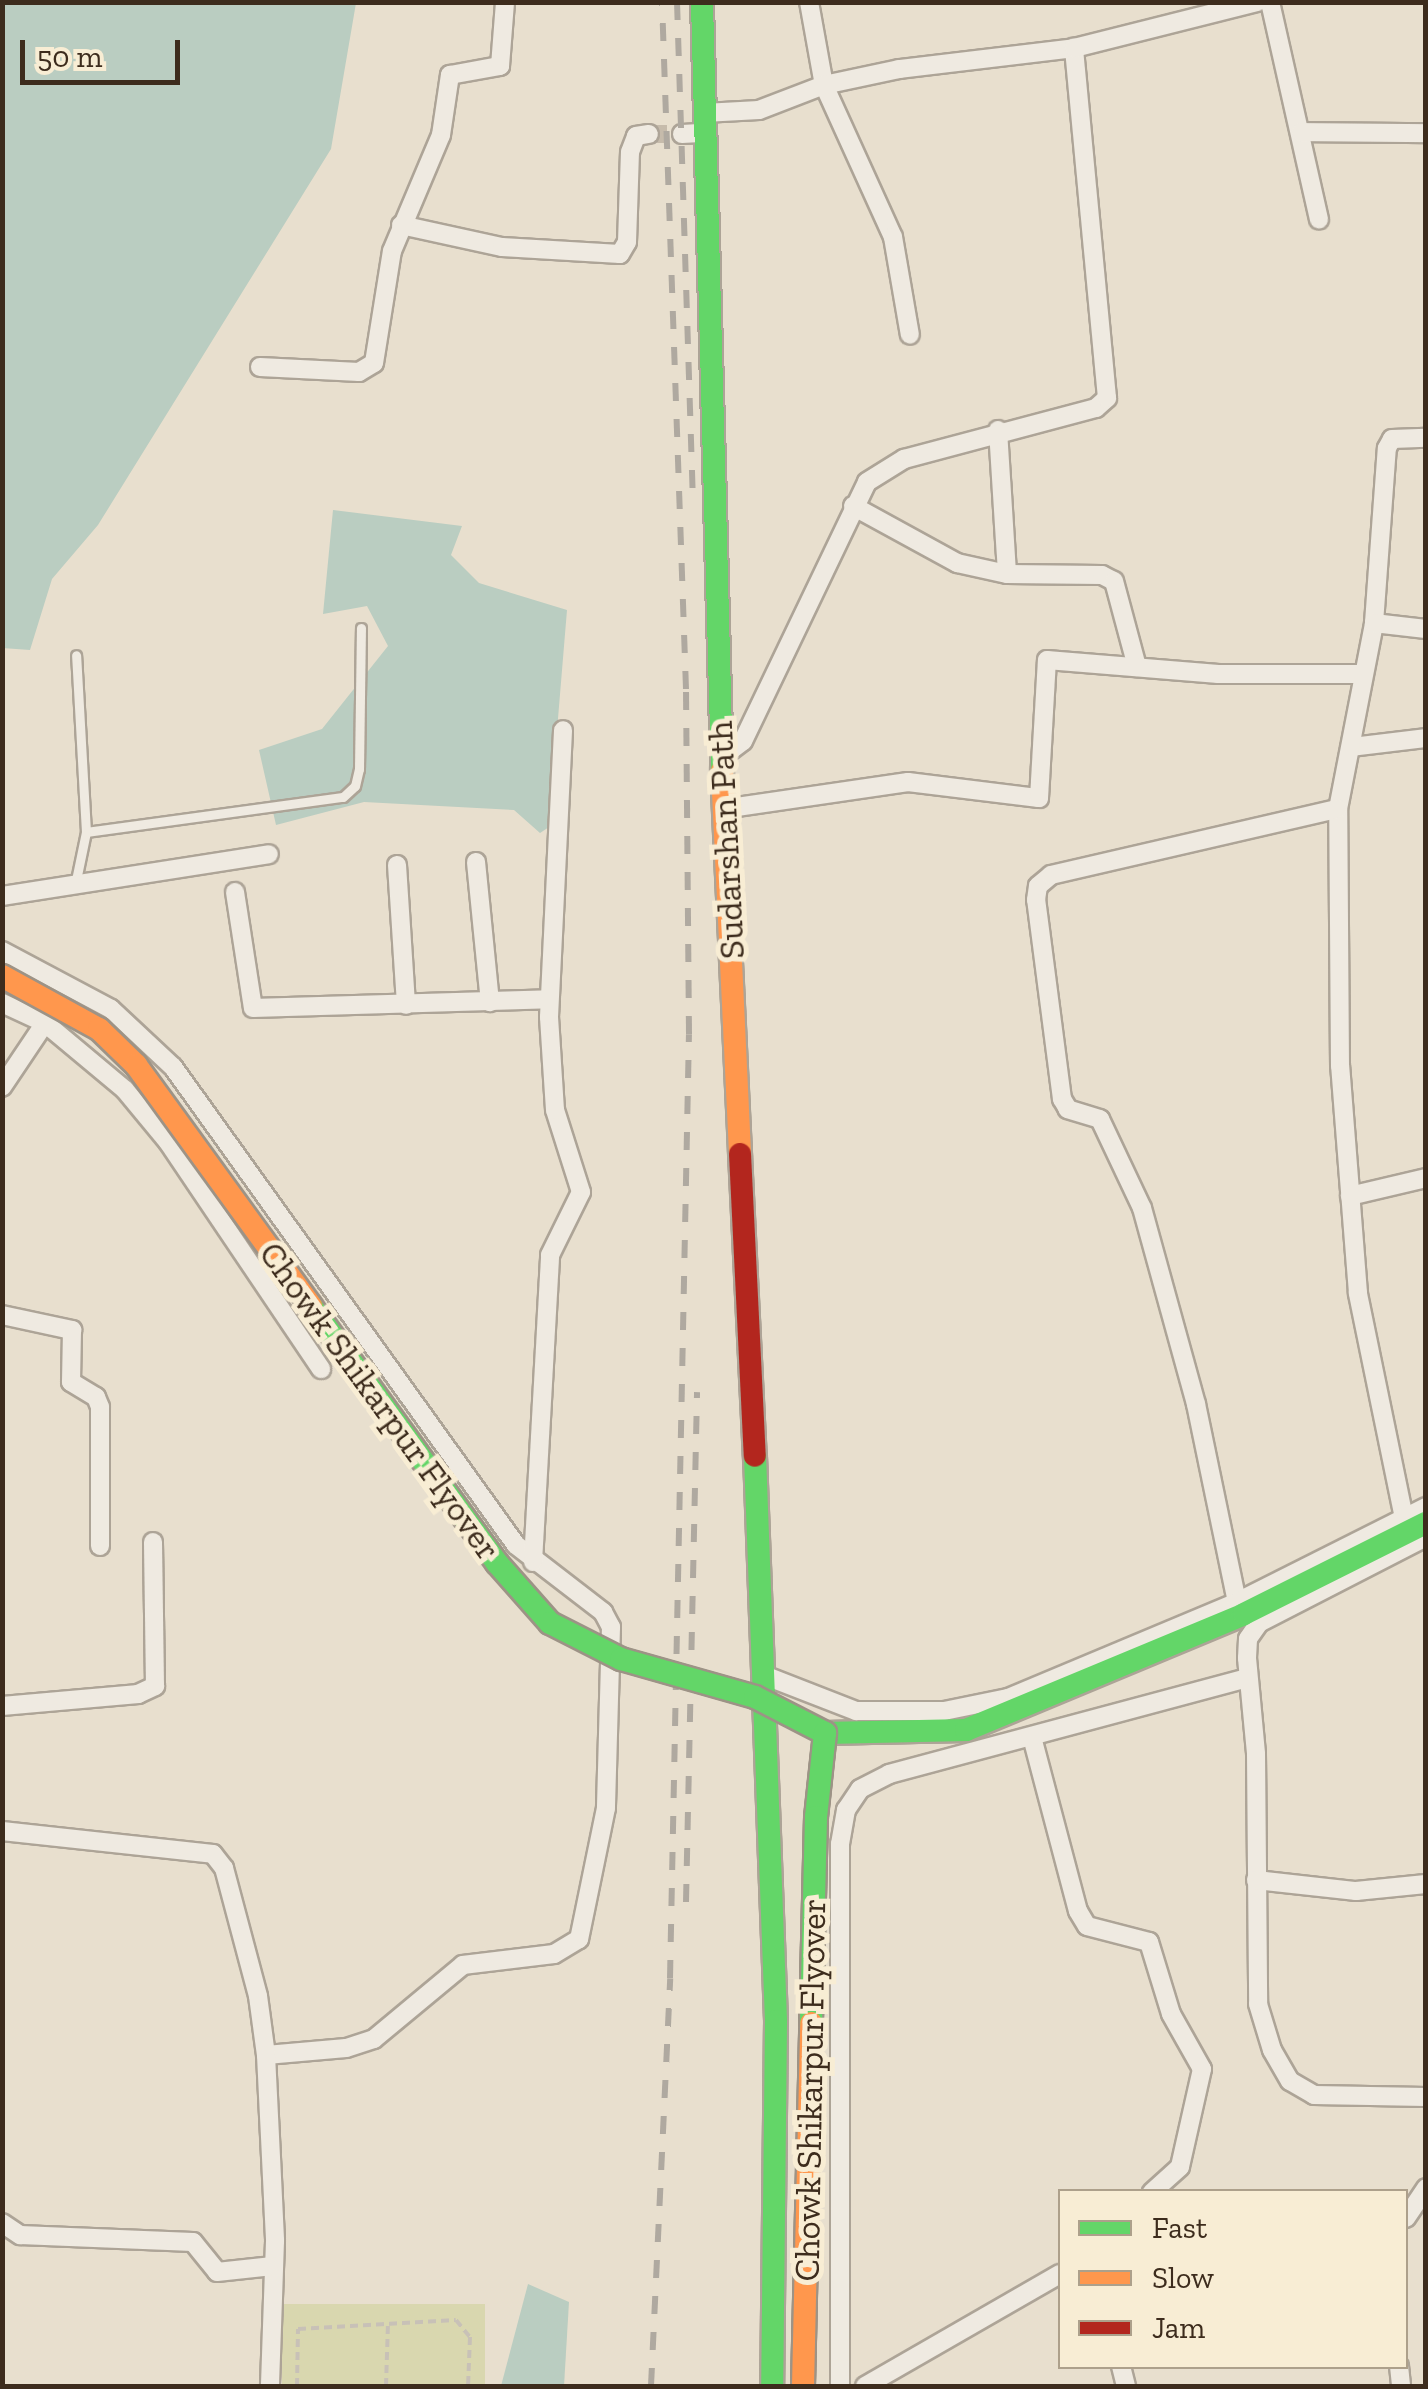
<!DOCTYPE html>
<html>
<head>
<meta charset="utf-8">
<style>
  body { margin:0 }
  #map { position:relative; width:1428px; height:2389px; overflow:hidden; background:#e8dfce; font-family:"Zilla Slab",serif }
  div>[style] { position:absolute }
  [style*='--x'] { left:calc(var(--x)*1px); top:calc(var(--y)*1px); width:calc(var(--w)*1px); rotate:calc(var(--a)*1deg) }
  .green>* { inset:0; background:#d9d7af; transform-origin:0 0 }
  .water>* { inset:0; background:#bacdc1 }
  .street-tunnel>* { height:18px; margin-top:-9px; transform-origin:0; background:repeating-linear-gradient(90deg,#c6bbab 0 18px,transparent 0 27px) }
  .path>* { height:4px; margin-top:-2px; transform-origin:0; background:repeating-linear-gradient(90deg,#c8c1b7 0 8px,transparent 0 13px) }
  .roads { filter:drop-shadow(2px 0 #ada497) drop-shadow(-2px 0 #ada497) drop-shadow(0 2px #ada497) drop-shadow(0 -2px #ada497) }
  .lane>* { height:9px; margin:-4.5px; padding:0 4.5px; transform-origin:4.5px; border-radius:4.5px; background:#efeae1 }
  .street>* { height:18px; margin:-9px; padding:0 9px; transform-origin:9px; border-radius:9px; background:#efeae1 }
  .fast>* { height:22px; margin:-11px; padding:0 11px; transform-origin:11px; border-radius:11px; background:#63d668 }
  .slow>* { height:22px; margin:-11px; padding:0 11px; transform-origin:11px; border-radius:11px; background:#ff974d }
  .jam>* { height:22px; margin:-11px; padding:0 11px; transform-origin:11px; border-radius:11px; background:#b3261e }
  .rail>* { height:6px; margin-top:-3px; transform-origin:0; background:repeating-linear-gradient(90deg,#afa9a0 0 18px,transparent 0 36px) }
  .bridges { filter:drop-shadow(2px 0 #9d9386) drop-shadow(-2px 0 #9d9386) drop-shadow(0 2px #9d9386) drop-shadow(0 -2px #9d9386) }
  .fast-bridge>* { height:22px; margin:-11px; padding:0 11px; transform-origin:11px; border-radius:11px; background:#63d668 }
  .slow-bridge>* { height:22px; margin:-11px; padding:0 11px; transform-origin:11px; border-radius:11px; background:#ff974d }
  span { translate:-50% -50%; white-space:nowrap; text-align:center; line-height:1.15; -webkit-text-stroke:10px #f8edd4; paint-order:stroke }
  .street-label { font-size:35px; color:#3d2c1d }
  .frame { position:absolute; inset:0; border:5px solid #3d2c1d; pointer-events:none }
  .legend { position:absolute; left:1058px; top:2189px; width:350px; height:180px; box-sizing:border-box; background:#f8edd4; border:2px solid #ada08b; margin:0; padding:12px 18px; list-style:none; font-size:30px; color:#3d2c1d }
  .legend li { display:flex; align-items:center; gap:20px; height:50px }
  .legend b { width:50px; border:2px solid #ada08b }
  .scale { position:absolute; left:20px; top:40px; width:160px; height:45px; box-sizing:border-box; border:5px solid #3d2c1d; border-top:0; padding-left:12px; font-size:30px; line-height:35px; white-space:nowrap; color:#3d2c1d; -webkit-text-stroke:8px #f8edd4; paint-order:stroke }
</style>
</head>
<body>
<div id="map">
  <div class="green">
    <div style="left:485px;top:2304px;width:82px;height:203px;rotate:90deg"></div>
  </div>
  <div class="water">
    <div style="clip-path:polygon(2px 3px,356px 3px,331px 149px,98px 525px,52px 579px,30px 650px,2px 648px)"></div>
    <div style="clip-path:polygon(333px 510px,462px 526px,451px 555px,479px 583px,567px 610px,549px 827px,540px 833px,514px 810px,364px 802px,276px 825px,259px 750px,322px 729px,388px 646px,367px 606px,323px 614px)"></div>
    <div style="clip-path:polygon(528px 2284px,569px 2302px,564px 2386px,501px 2386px)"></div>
  </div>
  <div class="street-tunnel">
    <div style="--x:649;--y:134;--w:33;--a:0"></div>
  </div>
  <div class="path">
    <div style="--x:297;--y:2386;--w:57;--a:-89"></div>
    <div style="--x:298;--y:2329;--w:158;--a:-3.3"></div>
    <div style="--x:456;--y:2320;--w:22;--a:51"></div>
    <div style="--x:470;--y:2337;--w:49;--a:92.3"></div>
    <div style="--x:386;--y:2386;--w:62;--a:-88.2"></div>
  </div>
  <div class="roads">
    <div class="lane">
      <div style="--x:86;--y:832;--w:259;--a:-7.8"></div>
      <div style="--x:343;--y:797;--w:16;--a:-43"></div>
      <div style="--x:355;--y:786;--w:17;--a:-77"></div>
      <div style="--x:359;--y:769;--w:141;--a:-89.2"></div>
      <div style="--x:75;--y:885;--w:54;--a:-78.3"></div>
      <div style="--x:86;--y:832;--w:177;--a:-93.2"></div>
    </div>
    <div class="street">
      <div style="--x:809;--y:2;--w:84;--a:79.8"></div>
      <div style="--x:824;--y:85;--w:167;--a:65.6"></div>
      <div style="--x:893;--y:237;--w:99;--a:80.2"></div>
      <div style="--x:1270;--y:2;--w:223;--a:77.3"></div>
      <div style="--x:704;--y:113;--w:55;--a:-3.1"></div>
      <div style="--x:759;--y:110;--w:70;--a:-21"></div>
      <div style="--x:824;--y:85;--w:77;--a:-12"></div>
      <div style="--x:899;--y:69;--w:176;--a:-6.8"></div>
      <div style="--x:1301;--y:132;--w:125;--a:0.5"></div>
      <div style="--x:682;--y:134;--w:22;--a:-3"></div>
      <div style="--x:401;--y:225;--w:103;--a:12.3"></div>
      <div style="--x:502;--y:247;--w:118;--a:3.4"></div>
      <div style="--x:620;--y:254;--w:14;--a:-60"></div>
      <div style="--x:627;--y:242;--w:90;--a:-88.1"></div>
      <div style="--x:630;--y:152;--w:17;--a:-69"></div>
      <div style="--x:636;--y:136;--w:13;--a:-9"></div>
      <div style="--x:260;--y:367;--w:99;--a:2.9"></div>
      <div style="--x:359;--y:372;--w:17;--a:-31"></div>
      <div style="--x:374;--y:363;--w:113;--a:-80.9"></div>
      <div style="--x:392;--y:251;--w:126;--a:-67.1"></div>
      <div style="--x:441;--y:135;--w:61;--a:-81.5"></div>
      <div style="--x:450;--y:75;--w:51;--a:-10.2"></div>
      <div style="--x:500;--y:66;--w:64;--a:-85.5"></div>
      <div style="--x:998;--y:430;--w:144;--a:86.4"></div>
      <div style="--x:853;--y:506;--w:119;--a:28.7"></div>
      <div style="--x:957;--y:563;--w:51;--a:12.4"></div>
      <div style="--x:1007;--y:574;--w:95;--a:0.6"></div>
      <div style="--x:1102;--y:575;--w:13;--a:27"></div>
      <div style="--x:1114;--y:581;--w:89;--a:75"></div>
      <div style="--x:1374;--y:623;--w:175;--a:-85.8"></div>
      <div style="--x:1387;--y:448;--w:10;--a:-61"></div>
      <div style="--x:1392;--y:439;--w:34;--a:-2"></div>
      <div style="--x:1351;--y:747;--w:76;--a:-6.8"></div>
      <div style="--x:722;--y:757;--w:26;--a:-37"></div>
      <div style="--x:743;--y:741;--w:287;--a:-64.4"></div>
      <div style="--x:867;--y:482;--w:44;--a:-31.9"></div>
      <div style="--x:904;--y:459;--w:199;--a:-14.9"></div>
      <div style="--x:1096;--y:408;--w:15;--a:-42"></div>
      <div style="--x:1107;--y:398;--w:352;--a:-95.4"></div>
      <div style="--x:1074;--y:48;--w:189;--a:-14.1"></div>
      <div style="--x:723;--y:809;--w:187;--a:-8.3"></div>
      <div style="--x:908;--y:782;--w:132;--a:7"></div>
      <div style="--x:1039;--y:798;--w:138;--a:-86.7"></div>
      <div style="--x:1047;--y:660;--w:172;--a:4.7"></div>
      <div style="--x:1218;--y:674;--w:142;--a:0"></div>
      <div style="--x:476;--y:862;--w:141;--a:84.3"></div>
      <div style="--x:397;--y:865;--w:140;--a:86.3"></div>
      <div style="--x:235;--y:892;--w:117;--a:81.2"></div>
      <div style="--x:253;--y:1008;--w:296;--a:-1.7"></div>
      <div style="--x:2;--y:896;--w:270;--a:-8.9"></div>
      <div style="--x:2;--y:951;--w:123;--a:28"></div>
      <div style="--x:111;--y:1009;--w:85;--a:43.1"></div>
      <div style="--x:173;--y:1067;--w:588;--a:54.34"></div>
      <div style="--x:516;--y:1545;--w:110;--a:37.6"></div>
      <div style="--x:603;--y:1612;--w:17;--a:62"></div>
      <div style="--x:611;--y:1627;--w:181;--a:91.6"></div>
      <div style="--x:606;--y:1808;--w:134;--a:101.6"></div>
      <div style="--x:579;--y:1939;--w:29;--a:149"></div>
      <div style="--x:554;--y:1954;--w:92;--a:173.1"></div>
      <div style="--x:463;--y:1965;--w:116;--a:140.3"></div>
      <div style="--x:374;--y:2039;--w:29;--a:162"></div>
      <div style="--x:346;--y:2048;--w:80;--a:175"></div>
      <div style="--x:2;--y:1003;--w:47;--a:24.9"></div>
      <div style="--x:45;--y:1023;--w:104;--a:39.9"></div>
      <div style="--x:125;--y:1090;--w:67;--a:50.4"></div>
      <div style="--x:168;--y:1142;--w:274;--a:56"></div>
      <div style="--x:2;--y:1087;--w:77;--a:-56.1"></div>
      <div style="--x:1350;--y:1196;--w:78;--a:-13.3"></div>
      <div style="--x:2;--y:1315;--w:72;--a:12.1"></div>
      <div style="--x:72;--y:1330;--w:52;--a:91.1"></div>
      <div style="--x:71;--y:1382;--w:29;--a:31"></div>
      <div style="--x:96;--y:1397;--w:11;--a:68"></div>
      <div style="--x:100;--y:1407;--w:139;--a:90"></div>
      <div style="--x:1404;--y:1518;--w:230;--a:-101.6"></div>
      <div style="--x:1358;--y:1293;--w:228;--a:-94.5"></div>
      <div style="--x:1340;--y:1066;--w:257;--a:-90.4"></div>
      <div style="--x:1338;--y:809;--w:189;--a:-79"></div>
      <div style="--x:1374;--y:623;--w:52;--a:6.6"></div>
      <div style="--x:1426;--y:1537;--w:188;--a:152.8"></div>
      <div style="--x:1259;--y:1623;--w:19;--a:125"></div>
      <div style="--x:1248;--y:1639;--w:19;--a:93"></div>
      <div style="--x:1247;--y:1658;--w:96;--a:84.6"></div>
      <div style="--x:1256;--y:1754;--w:250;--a:89.5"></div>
      <div style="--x:1258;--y:2004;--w:48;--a:73.1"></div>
      <div style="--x:1272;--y:2050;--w:36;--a:60"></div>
      <div style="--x:1290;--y:2081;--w:28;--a:30"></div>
      <div style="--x:1314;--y:2095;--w:112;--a:1"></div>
      <div style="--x:533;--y:1562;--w:307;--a:-86.8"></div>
      <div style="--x:550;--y:1255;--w:70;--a:-63.8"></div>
      <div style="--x:581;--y:1192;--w:86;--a:-107.6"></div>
      <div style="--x:555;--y:1110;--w:93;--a:-93.7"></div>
      <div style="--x:549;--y:1017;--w:287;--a:-87.2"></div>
      <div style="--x:1237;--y:1602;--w:202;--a:-101.7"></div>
      <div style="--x:1196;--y:1404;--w:203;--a:-105.4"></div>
      <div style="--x:1142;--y:1208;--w:98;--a:-115.3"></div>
      <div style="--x:1100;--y:1119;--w:34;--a:-163"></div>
      <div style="--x:1068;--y:1109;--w:12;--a:-121"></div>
      <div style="--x:1062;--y:1099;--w:201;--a:-97.4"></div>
      <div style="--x:1036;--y:900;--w:14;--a:-82"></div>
      <div style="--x:1038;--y:886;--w:17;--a:-40"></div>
      <div style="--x:1051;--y:875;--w:294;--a:-13"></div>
      <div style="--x:766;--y:1676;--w:97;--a:21.3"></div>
      <div style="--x:856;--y:1711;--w:88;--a:0"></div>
      <div style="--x:944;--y:1711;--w:65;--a:-11.5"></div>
      <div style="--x:1008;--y:1698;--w:248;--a:-22.7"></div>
      <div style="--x:1237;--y:1602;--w:212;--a:-26.7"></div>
      <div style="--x:2;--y:1706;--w:137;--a:-5"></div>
      <div style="--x:138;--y:1694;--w:19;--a:-25"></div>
      <div style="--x:155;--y:1686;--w:144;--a:-90.8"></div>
      <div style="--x:1032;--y:1737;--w:180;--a:75.2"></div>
      <div style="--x:1078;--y:1911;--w:17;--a:59"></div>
      <div style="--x:1087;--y:1926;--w:64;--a:14.5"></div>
      <div style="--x:1149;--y:1942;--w:75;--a:73"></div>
      <div style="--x:1171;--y:2014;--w:63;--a:60.6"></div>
      <div style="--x:1202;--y:2069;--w:100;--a:102.7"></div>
      <div style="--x:1180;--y:2167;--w:38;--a:138"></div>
      <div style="--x:2;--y:1831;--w:212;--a:6.2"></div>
      <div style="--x:213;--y:1854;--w:18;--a:52"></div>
      <div style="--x:224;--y:1868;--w:132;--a:75.1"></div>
      <div style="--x:258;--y:1996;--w:60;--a:82.3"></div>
      <div style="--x:266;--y:2055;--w:186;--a:87.2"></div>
      <div style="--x:275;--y:2241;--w:145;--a:92"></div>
      <div style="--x:1256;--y:1880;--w:101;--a:6.3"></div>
      <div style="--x:1356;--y:1891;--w:70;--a:-5.7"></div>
      <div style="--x:1406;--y:2218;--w:36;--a:-56"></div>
      <div style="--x:2;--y:2223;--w:22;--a:34"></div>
      <div style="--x:20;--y:2235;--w:173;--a:2.3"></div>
      <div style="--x:193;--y:2242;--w:38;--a:51"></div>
      <div style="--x:217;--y:2272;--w:56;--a:-6.1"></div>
      <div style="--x:1121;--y:2366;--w:21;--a:76"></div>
      <div style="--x:1399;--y:2366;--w:20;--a:84"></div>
      <div style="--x:840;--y:2386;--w:542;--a:-90"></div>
      <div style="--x:840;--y:1844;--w:35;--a:-80"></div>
      <div style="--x:846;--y:1810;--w:25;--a:-56"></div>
      <div style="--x:860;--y:1789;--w:33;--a:-27"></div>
      <div style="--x:889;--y:1774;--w:371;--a:-15"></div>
      <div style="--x:865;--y:2386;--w:225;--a:-29.9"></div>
    </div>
    <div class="fast">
      <div style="--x:702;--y:2;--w:769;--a:88.51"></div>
      <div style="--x:755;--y:1456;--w:565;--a:87.87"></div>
      <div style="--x:776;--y:2021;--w:365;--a:90.6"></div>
      <div style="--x:825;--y:1733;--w:141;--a:-1.2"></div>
      <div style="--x:966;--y:1730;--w:301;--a:-22.6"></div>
      <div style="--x:1244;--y:1614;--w:203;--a:-26.6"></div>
    </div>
    <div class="slow">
      <div style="--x:722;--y:771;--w:383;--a:87.3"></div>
    </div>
    <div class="jam">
      <div style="--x:740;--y:1154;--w:302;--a:87.2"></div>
    </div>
  </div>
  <div class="rail">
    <div style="--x:677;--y:2;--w:500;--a:88.17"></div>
    <div style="--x:686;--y:1902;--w:510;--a:-88.76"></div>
    <div style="--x:651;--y:2386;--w:408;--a:-87.3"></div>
    <div style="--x:670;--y:1978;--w:944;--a:-88.85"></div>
    <div style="--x:689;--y:1034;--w:345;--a:-90.5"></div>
    <div style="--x:686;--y:689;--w:687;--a:-92"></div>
  </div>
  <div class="bridges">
    <div class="fast-bridge">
      <div style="--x:311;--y:1306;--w:317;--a:54.1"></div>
      <div style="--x:497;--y:1563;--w:80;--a:48.5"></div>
      <div style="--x:550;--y:1623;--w:80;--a:26.9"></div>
      <div style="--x:621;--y:1659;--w:139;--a:15.8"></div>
      <div style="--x:755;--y:1697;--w:79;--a:27.2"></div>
      <div style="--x:825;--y:1733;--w:84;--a:96.1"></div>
      <div style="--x:816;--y:1817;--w:206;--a:91.4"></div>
    </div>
    <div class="slow-bridge">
      <div style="--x:2;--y:976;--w:111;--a:28.7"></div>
      <div style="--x:99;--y:1029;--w:52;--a:44.2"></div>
      <div style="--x:136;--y:1065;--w:298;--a:54"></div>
      <div style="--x:803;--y:2386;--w:363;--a:-88.7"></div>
    </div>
  </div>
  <div class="street-label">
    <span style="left:726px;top:840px;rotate:-93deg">Sudarshan Path</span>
    <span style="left:380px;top:1401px;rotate:54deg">Chowk Shikarpur Flyover</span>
    <span style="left:810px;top:2090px;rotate:-89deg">Chowk Shikarpur Flyover</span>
  </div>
  <div class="frame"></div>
  <ul class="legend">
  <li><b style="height:12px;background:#63d668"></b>Fast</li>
  <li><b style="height:12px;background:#ff974d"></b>Slow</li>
  <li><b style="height:12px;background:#b3261e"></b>Jam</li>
  </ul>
  <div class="scale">50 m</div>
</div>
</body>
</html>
